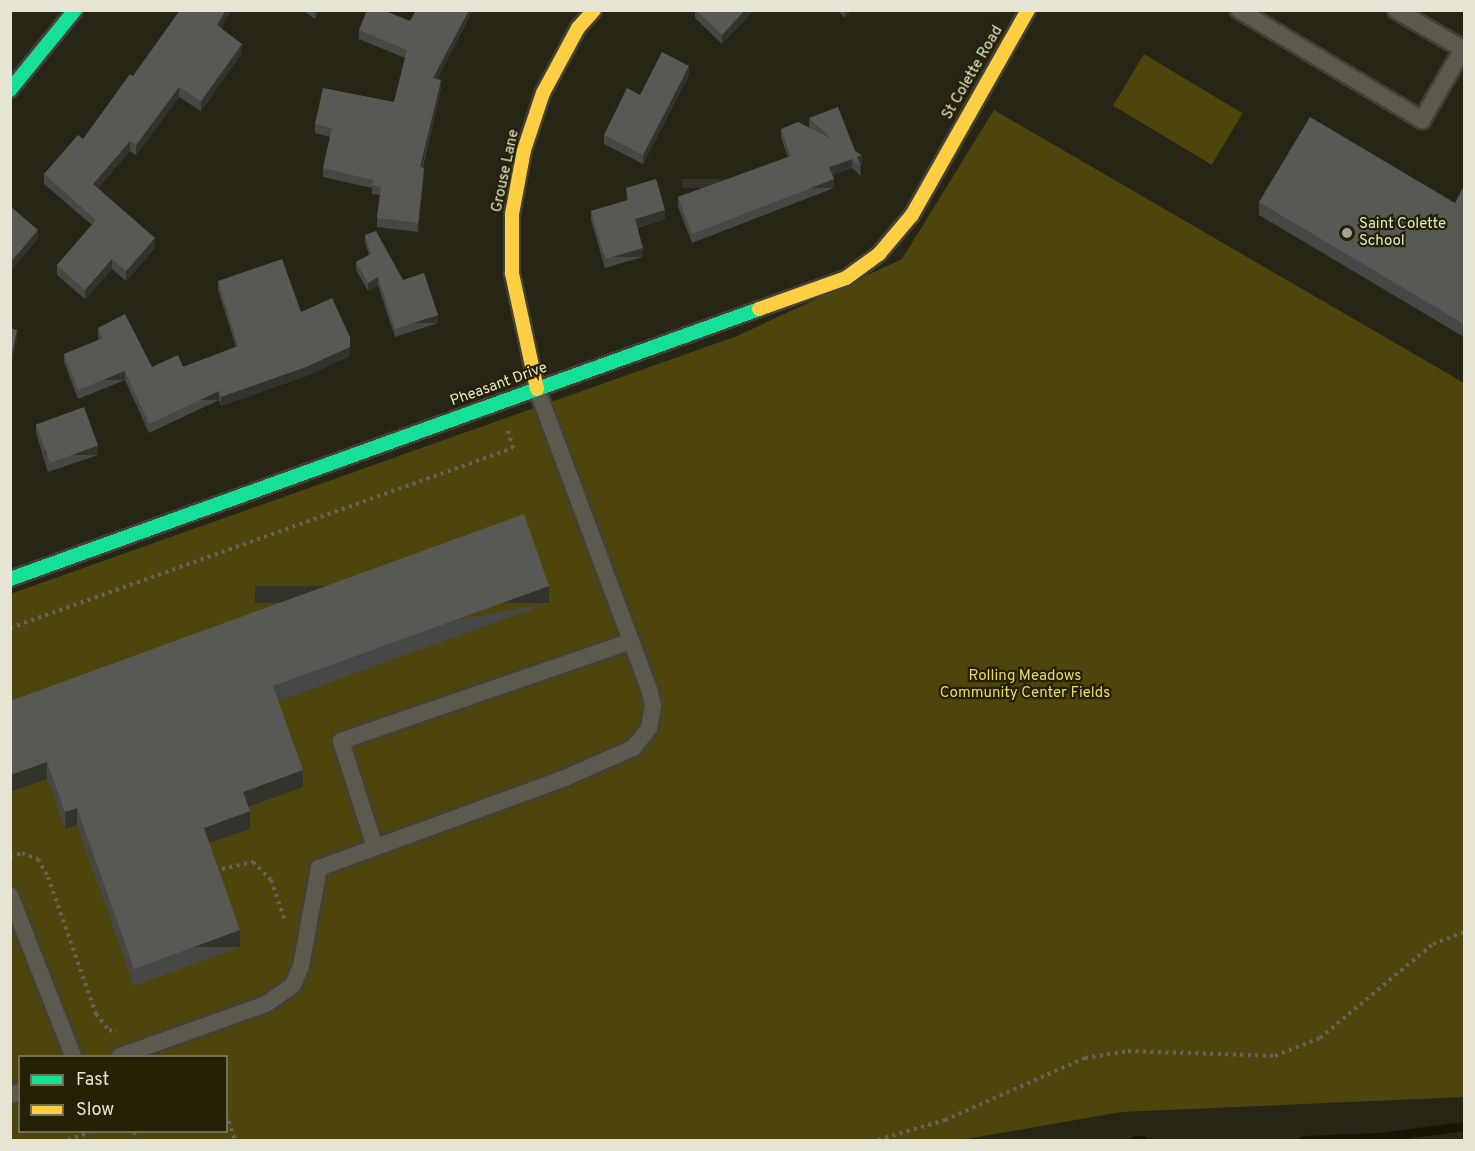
<!DOCTYPE html>
<html>
<head>
<meta charset="utf-8">
<style>
  body { margin:0 }
  #map { position:relative; width:1475px; height:1151px; overflow:hidden; background:#272516; font-family:Overpass,sans-serif }
  div>[style] { position:absolute }
  [style*='--x'] { left:calc(var(--x)*1px); top:calc(var(--y)*1px); width:calc(var(--w)*1px); rotate:calc(var(--a)*1deg) }
  .green>* { inset:0; background:#4d450c; transform-origin:0 0 }
  .stream>* { height:9px; margin:-4.5px; padding:0 4.5px; transform-origin:4.5px; border-radius:4.5px; background:#181502 }
  .path>* { height:4px; margin-top:-2px; transform-origin:0; background:repeating-linear-gradient(90deg,#656358 0 3px,transparent 0 7.5px) }
  .roads { filter:drop-shadow(2px 0 #434135) drop-shadow(-2px 0 #434135) drop-shadow(0 2px #434135) drop-shadow(0 -2px #434135) }
  .lane>* { height:16px; margin:-8px; padding:0 8px; transform-origin:8px; border-radius:8px; background:#5c5a4e }
  .fast>* { height:14px; margin:-7px; padding:0 7px; transform-origin:7px; border-radius:7px; background:#16e098 }
  .slow>* { height:14px; margin:-7px; padding:0 7px; transform-origin:7px; border-radius:7px; background:#ffcf43 }
  .wall>* { inset:0; background:#474845 }
  .shaded-wall>* { inset:0; background:#33332c; transform-origin:0 0 }
  .building>* { inset:0; background:#585954; transform-origin:0 0 }
  .dots>* { width:16px; height:16px; translate:-50% -50%; box-sizing:border-box; border:3px solid #252104; border-radius:50% }
  span { translate:-50% -50%; white-space:nowrap; text-align:center; line-height:1.15; -webkit-text-stroke:4.5px #252104; paint-order:stroke }
  .street-label { font-size:15px; color:#e6e4d3 }
  .poi-label { font-size:15px; color:#e6e4d3 }
  .left { translate:0 -50%; text-align:left }
  .park-label { font-size:15px; color:#ead867 }
  .frame { position:absolute; inset:0; border:12px solid #e6e4d3; pointer-events:none }
  .legend { position:absolute; left:18px; top:1055px; width:210px; height:78px; box-sizing:border-box; background:#252104; border:2px solid #726f57; margin:0; padding:8px 10px; list-style:none; font-size:18px; color:#e6e4d3 }
  .legend li { display:flex; align-items:center; gap:12px; height:30px }
  .legend b { width:30px; border:2px solid #726f57 }
</style>
</head>
<body>
<div id="map">
  <div class="green">
    <div style="left:1144px;top:54px;width:115px;height:60px;rotate:31deg"></div>
    <div style="clip-path:polygon(evenodd,994px 110px,1464px 383px,1464px 1097px,1121px 1112px,961px 1140px,11px 1140px,10px 594px,737px 336px,902px 259px,994px 110px,20px 1056px,226px 1056px,226px 1132px,20px 1132px,20px 1056px)"></div>
  </div>
  <div class="stream">
    <div style="--x:1135;--y:1140;--w:7;--a:0"></div>
    <div style="--x:1303;--y:1140;--w:76;--a:-2.3"></div>
    <div style="--x:1379;--y:1137;--w:86;--a:-7.4"></div>
  </div>
  <div class="path">
    <div style="--x:10;--y:628;--w:534;--a:-19.69"></div>
    <div style="--x:513;--y:448;--w:18;--a:-106"></div>
    <div style="--x:10;--y:857;--w:13;--a:-18"></div>
    <div style="--x:22;--y:853;--w:17;--a:21"></div>
    <div style="--x:38;--y:859;--w:21;--a:61"></div>
    <div style="--x:48;--y:877;--w:145;--a:70.7"></div>
    <div style="--x:96;--y:1014;--w:21;--a:51"></div>
    <div style="--x:109;--y:1030;--w:8;--a:7"></div>
    <div style="--x:222;--y:869;--w:32;--a:-13"></div>
    <div style="--x:253;--y:862;--w:25;--a:45"></div>
    <div style="--x:271;--y:880;--w:43;--a:71.1"></div>
    <div style="--x:226;--y:1114;--w:28;--a:71"></div>
    <div style="--x:134;--y:1132;--w:9;--a:69"></div>
    <div style="--x:68;--y:1140;--w:24;--a:-19"></div>
    <div style="--x:878;--y:1140;--w:70;--a:-16.6"></div>
    <div style="--x:945;--y:1120;--w:153;--a:-23.9"></div>
    <div style="--x:1085;--y:1058;--w:44;--a:-9.2"></div>
    <div style="--x:1128;--y:1051;--w:147;--a:1.9"></div>
    <div style="--x:1275;--y:1056;--w:48;--a:-21.8"></div>
    <div style="--x:1320;--y:1038;--w:147;--a:-39.8"></div>
    <div style="--x:1433;--y:944;--w:33;--a:-21"></div>
  </div>
  <div class="roads">
    <div class="lane">
      <div style="--x:1239;--y:10;--w:214;--a:31"></div>
      <div style="--x:1422;--y:120;--w:84;--a:-60.1"></div>
      <div style="--x:1396;--y:10;--w:78;--a:30.2"></div>
      <div style="--x:375;--y:847;--w:111;--a:-107.8"></div>
      <div style="--x:341;--y:741;--w:307;--a:-19"></div>
      <div style="--x:10;--y:895;--w:173;--a:68.6"></div>
      <div style="--x:120;--y:1056;--w:155;--a:-19.6"></div>
      <div style="--x:266;--y:1004;--w:33;--a:-35"></div>
      <div style="--x:293;--y:985;--w:21;--a:-67"></div>
      <div style="--x:301;--y:966;--w:100;--a:-79.6"></div>
      <div style="--x:319;--y:868;--w:262;--a:-20.1"></div>
      <div style="--x:565;--y:778;--w:74;--a:-23.8"></div>
      <div style="--x:633;--y:748;--w:26;--a:-51"></div>
      <div style="--x:649;--y:728;--w:22;--a:-80"></div>
      <div style="--x:653;--y:706;--w:17;--a:-103"></div>
      <div style="--x:649;--y:689;--w:320;--a:-110.5"></div>
      <div style="--x:10;--y:1095;--w:10;--a:-17"></div>
    </div>
    <div class="fast">
      <div style="--x:10;--y:90;--w:103;--a:-50.9"></div>
      <div style="--x:10;--y:579;--w:796;--a:-19.82"></div>
    </div>
    <div class="slow">
      <div style="--x:759;--y:309;--w:92;--a:-19.6"></div>
      <div style="--x:846;--y:278;--w:41;--a:-36"></div>
      <div style="--x:879;--y:254;--w:51;--a:-49.8"></div>
      <div style="--x:912;--y:215;--w:236;--a:-60.5"></div>
      <div style="--x:537;--y:389;--w:119;--a:-102.2"></div>
      <div style="--x:512;--y:273;--w:59;--a:-90"></div>
      <div style="--x:512;--y:214;--w:65;--a:-79.4"></div>
      <div style="--x:524;--y:150;--w:60;--a:-71.6"></div>
      <div style="--x:543;--y:93;--w:74;--a:-61.7"></div>
      <div style="--x:578;--y:28;--w:24;--a:-48"></div>
    </div>
  </div>
  <div class="wall">
    <div style="clip-path:polygon(302px 10px,320px 10px,315px 19px)"></div>
    <div style="clip-path:polygon(424px 10px,473px 10px,437px 79px,441px 89px,423px 167px,424px 176px,418px 232px,377px 227px,377px 218px,380px 195px,372px 194px,372px 188px,323px 177px,323px 168px,330px 137px,315px 133px,315px 124px,394px 102px,405px 58px,359px 39px,359px 30px,410px 21px)"></div>
    <div style="clip-path:polygon(695px 10px,754px 10px,722px 44px,695px 18px)"></div>
    <div style="clip-path:polygon(837px 10px,852px 10px,845px 18px)"></div>
    <div style="clip-path:polygon(221px 28px,242px 53px,201px 111px,179px 97px,136px 155px,130px 151px,98px 188px,155px 248px,126px 281px,112px 269px,85px 299px,57px 275px,57px 265px,92px 225px,44px 184px,44px 174px,83px 139px,133px 76px)"></div>
    <div style="clip-path:polygon(689px 75px,643px 164px,604px 144px,604px 135px,640px 95px)"></div>
    <div style="clip-path:polygon(809px 118px,855px 151px,862px 164px,860px 165px,861px 176px,852px 168px,832px 175px,834px 188px,692px 243px,678px 207px,678px 197px,788px 157px,781px 138px,781px 129px,811px 129px,809px 127px)"></div>
    <div style="clip-path:polygon(1464px 186px,1464px 337px,1259px 215px,1259px 202px,1455px 203px)"></div>
    <div style="clip-path:polygon(626px 188px,665px 219px,637px 228px,643px 257px,605px 268px,591px 220px,591px 211px,627px 200px)"></div>
    <div style="clip-path:polygon(365px 235px,403px 280px,438px 323px,395px 337px,378px 285px,368px 291px,356px 270px,356px 262px,369px 255px,365px 243px)"></div>
    <div style="clip-path:polygon(218px 281px,301px 312px,350px 356px,306px 376px,221px 406px,219px 400px,149px 433px,125px 380px,78px 399px,64px 362px,64px 354px,99px 340px,98px 337px,98px 328px,152px 367px,183px 367px,236px 347px,218px 290px)"></div>
    <div style="clip-path:polygon(36px 424px,98px 455px,48px 472px,36px 433px)"></div>
    <div style="clip-path:polygon(549px 603px,278px 701px,303px 787px,248px 807px,250px 829px,209px 843px,240px 947px,134px 986px,77px 825px,65px 829px,47px 779px,10px 701px)"></div>
  </div>
  <div class="shaded-wall">
    <div style="clip-path:polygon(226px 10px,232px 10px,217px 35px,217px 25px)"></div>
    <div style="clip-path:polygon(315px 10px,320px 10px,315px 19px)"></div>
    <div style="clip-path:polygon(469px 10px,473px 10px,433px 87px,433px 78px)"></div>
    <div style="clip-path:polygon(745px 10px,754px 10px,722px 44px,722px 35px)"></div>
    <div style="clip-path:polygon(845px 10px,852px 10px,845px 18px)"></div>
    <div style="clip-path:polygon(242px 44px,242px 53px,201px 111px,201px 101px)"></div>
    <div style="clip-path:polygon(689px 66px,689px 75px,643px 164px,643px 155px)"></div>
    <div style="clip-path:polygon(441px 80px,441px 89px,420px 176px,420px 167px)"></div>
    <div style="clip-path:polygon(179px 87px,179px 97px,136px 155px,136px 145px)"></div>
    <div style="clip-path:polygon(130px 141px,130px 151px,93px 194px,93px 184px)"></div>
    <div style="clip-path:polygon(862px 155px,862px 164px,859px 165px,857px 157px)"></div>
    <div style="clip-path:polygon(852px 159px,852px 168px,829px 176px,829px 167px)"></div>
    <div style="clip-path:polygon(424px 168px,424px 176px,418px 232px,418px 223px)"></div>
    <div style="left:834px;top:179px;width:9px;height:152px;rotate:90deg"></div>
    <div style="clip-path:polygon(665px 210px,665px 219px,635px 228px,635px 219px)"></div>
    <div style="clip-path:polygon(38px 230px,38px 239px,10px 272px,10px 263px)"></div>
    <div style="clip-path:polygon(155px 238px,155px 248px,126px 281px,126px 271px)"></div>
    <div style="left:643px;top:248px;width:9px;height:40px;rotate:90deg"></div>
    <div style="clip-path:polygon(112px 259px,112px 269px,85px 299px,85px 290px)"></div>
    <div style="clip-path:polygon(378px 277px,378px 285px,368px 291px,368px 283px)"></div>
    <div style="left:438px;top:315px;width:8px;height:45px;rotate:90deg"></div>
    <div style="clip-path:polygon(17px 330px,17px 339px,10px 372px,10px 363px)"></div>
    <div style="clip-path:polygon(350px 347px,350px 356px,306px 376px,221px 406px,221px 397px)"></div>
    <div style="left:125px;top:371px;width:9px;height:51px;rotate:90deg"></div>
    <div style="left:219px;top:391px;width:9px;height:77px;rotate:90deg"></div>
    <div style="left:98px;top:446px;width:9px;height:53px;rotate:90deg"></div>
    <div style="left:549px;top:586px;width:17px;height:294px;rotate:90deg"></div>
    <div style="clip-path:polygon(47px 762px,47px 779px,10px 792px,10px 775px)"></div>
    <div style="clip-path:polygon(303px 770px,303px 787px,243px 809px,243px 792px)"></div>
    <div style="clip-path:polygon(77px 808px,77px 825px,65px 829px,65px 812px)"></div>
    <div style="clip-path:polygon(250px 811px,250px 829px,204px 845px,204px 828px)"></div>
    <div style="left:240px;top:930px;width:17px;height:113px;rotate:90deg"></div>
  </div>
  <div class="building">
    <div style="clip-path:polygon(180px 10px,226px 10px,217px 25px,242px 44px,201px 101px,179px 87px,136px 145px,130px 141px,93px 184px,155px 238px,126px 271px,112px 259px,85px 290px,57px 265px,96px 220px,44px 174px,78px 135px,83px 139px,130px 74px,133px 76px)"></div>
    <div style="clip-path:polygon(367px 10px,383px 10px,410px 21px,416px 10px,420px 10px,423px 12px,424px 10px,469px 10px,433px 78px,441px 80px,420px 167px,424px 168px,418px 223px,377px 218px,381px 187px,372px 185px,373px 180px,323px 168px,332px 128px,315px 124px,323px 88px,394px 102px,407px 50px,359px 30px)"></div>
    <div style="clip-path:polygon(696px 10px,745px 10px,722px 35px)"></div>
    <div style="clip-path:polygon(662px 52px,689px 66px,643px 155px,604px 135px,627px 88px,640px 95px)"></div>
    <div style="clip-path:polygon(838px 107px,855px 151px,862px 155px,857px 157px,861px 167px,852px 159px,829px 167px,834px 179px,692px 234px,678px 197px,791px 156px,781px 129px,798px 122px,832px 139px,809px 118px)"></div>
    <div style="clip-path:polygon(1310px 117px,1455px 203px,1464px 186px,1464px 324px,1259px 202px)"></div>
    <div style="clip-path:polygon(656px 179px,665px 210px,635px 219px,643px 248px,605px 259px,591px 211px,629px 200px,626px 188px)"></div>
    <div style="clip-path:polygon(10px 206px,38px 230px,10px 263px)"></div>
    <div style="clip-path:polygon(376px 231px,403px 280px,424px 273px,438px 315px,395px 329px,378px 277px,368px 283px,356px 262px,371px 254px,365px 235px)"></div>
    <div style="clip-path:polygon(282px 259px,301px 312px,332px 298px,350px 337px,350px 347px,306px 367px,221px 397px,219px 391px,149px 424px,125px 371px,78px 390px,64px 354px,103px 338px,98px 328px,125px 314px,152px 367px,178px 355px,183px 367px,238px 346px,218px 281px)"></div>
    <div style="clip-path:polygon(10px 328px,17px 330px,10px 363px)"></div>
    <div style="left:84px;top:407px;width:41px;height:51px;rotate:70deg"></div>
    <div style="clip-path:polygon(524px 514px,549px 586px,273px 686px,303px 770px,243px 792px,250px 811px,204px 828px,240px 930px,134px 969px,77px 808px,65px 812px,47px 762px,10px 775px,10px 701px)"></div>
  </div>
  <div class="dots">
    <div style="left:1347px;top:233px;background:#a3a191"></div>
  </div>
  <div class="street-label">
    <span style="left:973px;top:73px;rotate:-60deg">St Colette Road</span>
    <span style="left:506px;top:171px;rotate:-78deg">Grouse Lane</span>
    <span style="left:499px;top:385px;rotate:-20deg">Pheasant Drive</span>
  </div>
  <div class="poi-label">
    <span class="left" style="left:1359px;top:233px">Saint Colette<br>School</span>
  </div>
  <div class="park-label">
    <span style="left:1025px;top:685px">Rolling Meadows<br>Community Center Fields</span>
  </div>
  <div class="frame"></div>
  <ul class="legend">
  <li><b style="height:8px;background:#16e098"></b>Fast</li>
  <li><b style="height:8px;background:#ffcf43"></b>Slow</li>
  </ul>
</div>
</body>
</html>
